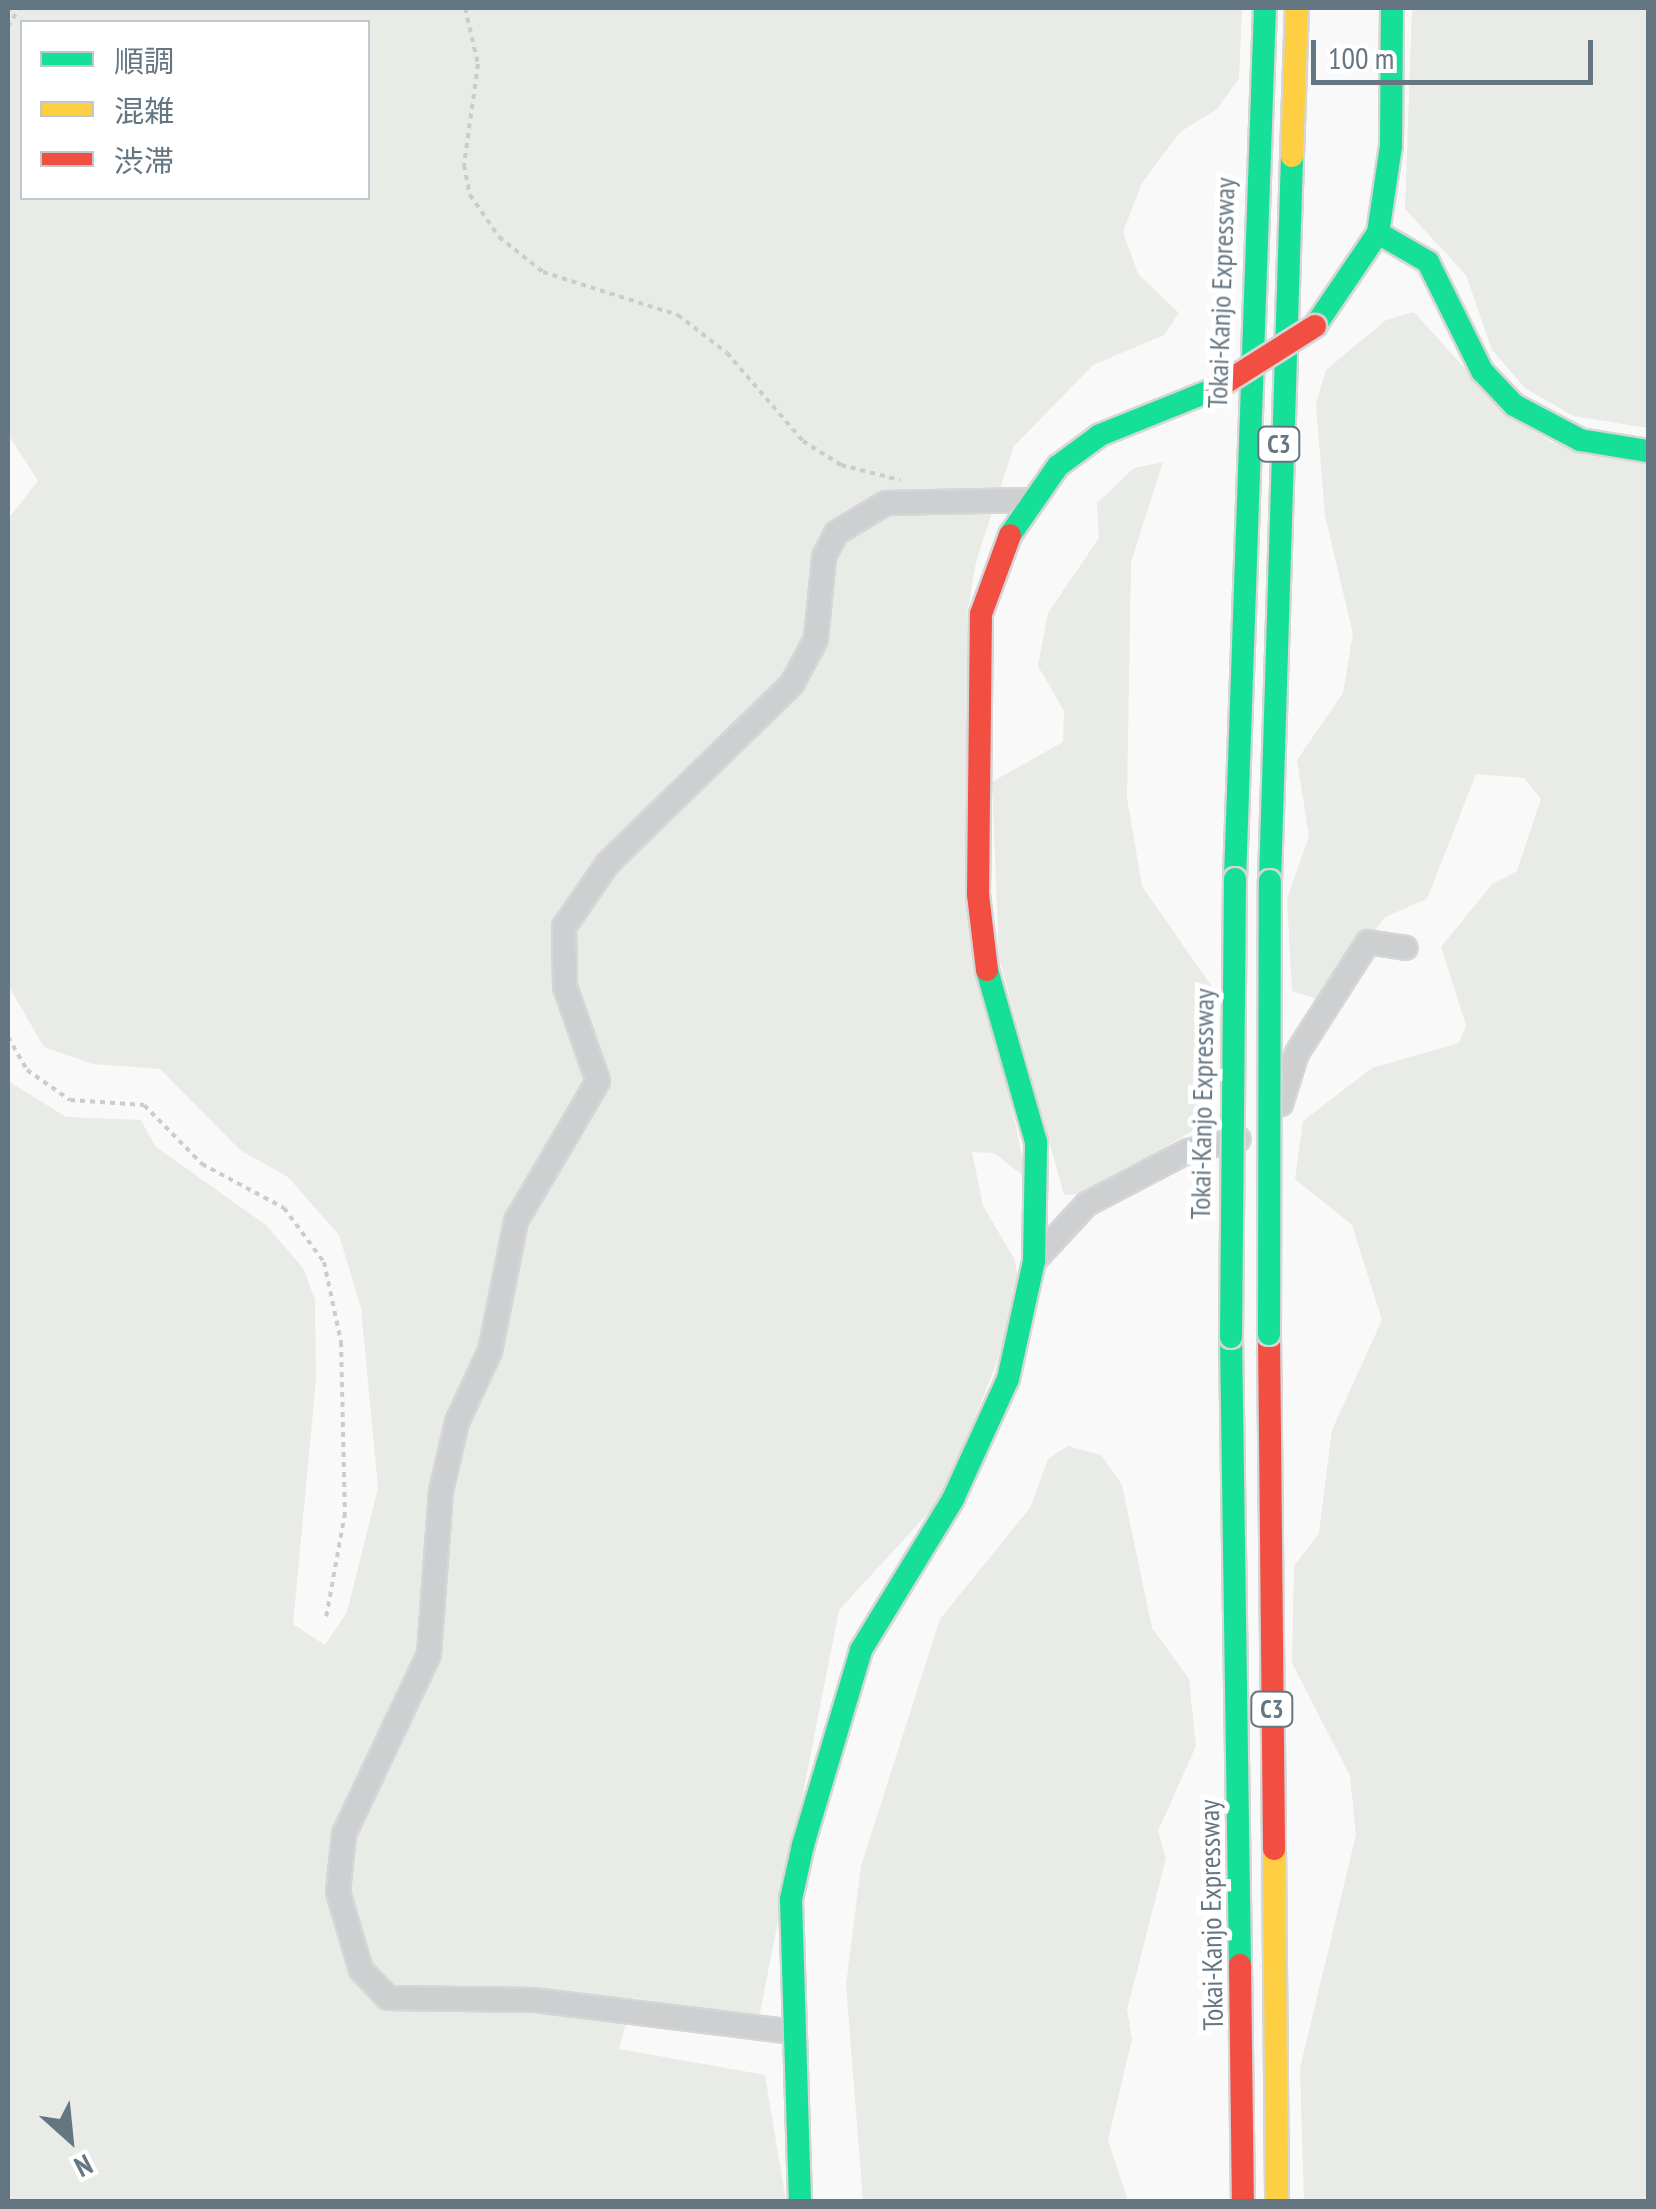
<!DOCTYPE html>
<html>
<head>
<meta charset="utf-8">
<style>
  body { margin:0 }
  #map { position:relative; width:1656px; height:2209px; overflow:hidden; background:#f9f9f9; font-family:"PT Sans Narrow","Noto Sans JP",sans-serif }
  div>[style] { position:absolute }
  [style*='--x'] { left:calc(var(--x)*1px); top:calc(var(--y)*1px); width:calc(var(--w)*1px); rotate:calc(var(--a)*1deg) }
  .green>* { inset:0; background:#e8ebe6 }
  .path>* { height:4px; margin-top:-2px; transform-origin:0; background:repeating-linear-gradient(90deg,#cbcccd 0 5px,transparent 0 10px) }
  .roads { filter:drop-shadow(2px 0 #d5d6d7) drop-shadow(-2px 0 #d5d6d7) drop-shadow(0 2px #d5d6d7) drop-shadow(0 -2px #d5d6d7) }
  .street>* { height:22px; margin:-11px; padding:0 11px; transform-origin:11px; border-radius:11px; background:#cecfd0 }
  .fast>* { height:22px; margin:-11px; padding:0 11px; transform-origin:11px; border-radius:11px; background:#16e098 }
  .slow>* { height:22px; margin:-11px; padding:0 11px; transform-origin:11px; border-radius:11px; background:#ffcf43 }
  .jam>* { height:22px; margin:-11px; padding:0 11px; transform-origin:11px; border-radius:11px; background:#f24e42 }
  .bridges { filter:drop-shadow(2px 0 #d5d6d7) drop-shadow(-2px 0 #d5d6d7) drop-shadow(0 2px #d5d6d7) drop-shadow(0 -2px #d5d6d7) }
  .fast-bridge>* { height:22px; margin:-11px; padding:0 11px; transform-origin:11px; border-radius:11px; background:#16e098 }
  .jam-bridge>* { height:22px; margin:-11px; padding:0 11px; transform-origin:11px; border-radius:11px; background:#f24e42 }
  span { translate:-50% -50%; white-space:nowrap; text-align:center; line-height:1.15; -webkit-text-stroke:10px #fff; paint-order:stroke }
  .shield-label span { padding:2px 8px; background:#fff; border:2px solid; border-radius:8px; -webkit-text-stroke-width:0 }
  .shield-label { font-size:25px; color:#657683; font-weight:700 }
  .street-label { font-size:28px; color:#657683 }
  .frame { position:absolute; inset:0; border:10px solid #657683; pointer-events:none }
  .legend { position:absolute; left:20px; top:20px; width:350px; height:180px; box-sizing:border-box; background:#fff; border:2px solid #c1c8cd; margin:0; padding:12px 18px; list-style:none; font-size:30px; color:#657683 }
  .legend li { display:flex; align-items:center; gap:20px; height:50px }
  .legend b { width:50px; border:2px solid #c1c8cd }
  .north { position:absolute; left:20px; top:2089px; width:100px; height:100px; -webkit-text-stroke:8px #fff; paint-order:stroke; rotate:153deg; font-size:28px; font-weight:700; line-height:40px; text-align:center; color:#657683 }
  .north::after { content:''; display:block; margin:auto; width:35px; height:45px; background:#657683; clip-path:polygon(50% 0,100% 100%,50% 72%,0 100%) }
  .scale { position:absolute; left:1311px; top:40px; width:282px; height:45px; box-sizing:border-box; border:5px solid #657683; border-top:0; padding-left:12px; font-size:30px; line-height:35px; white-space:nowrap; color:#657683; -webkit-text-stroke:8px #fff; paint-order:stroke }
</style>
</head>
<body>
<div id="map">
  <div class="green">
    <div style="clip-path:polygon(evenodd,8px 8px,1242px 8px,1239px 79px,1216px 110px,1180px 132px,1142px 183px,1123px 232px,1138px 274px,1179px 313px,1164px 335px,1093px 365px,1014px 446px,976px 562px,967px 614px,967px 898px,1027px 1179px,994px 1153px,972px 1152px,983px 1206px,1015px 1260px,1019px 1286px,998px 1359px,944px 1496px,839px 1610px,759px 2018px,633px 1998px,619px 2049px,765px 2075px,786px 2201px,8px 2201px,8px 1081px,66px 1117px,141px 1120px,155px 1146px,266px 1225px,303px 1268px,315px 1300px,316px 1380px,293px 1624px,325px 1645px,347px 1612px,378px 1488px,361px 1308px,339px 1235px,288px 1177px,240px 1150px,160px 1069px,93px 1064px,44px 1047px,8px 985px,8px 519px,38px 481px,8px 434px,8px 8px,22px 22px,368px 22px,368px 198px,22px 198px,22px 22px)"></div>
    <div style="clip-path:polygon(1412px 8px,1648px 8px,1648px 428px,1573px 416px,1525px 388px,1492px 350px,1466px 275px,1405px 209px)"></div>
    <div style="clip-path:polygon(1414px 312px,1508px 416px,1552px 442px,1648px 462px,1648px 2201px,1304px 2201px,1300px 2068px,1356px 1835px,1350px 1776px,1292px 1663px,1294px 1566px,1319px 1533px,1332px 1430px,1382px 1320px,1352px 1225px,1295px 1179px,1303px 1121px,1372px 1068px,1459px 1043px,1466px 1025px,1441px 947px,1492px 884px,1517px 871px,1541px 799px,1524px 778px,1476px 774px,1427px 899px,1385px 917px,1320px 1000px,1292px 991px,1287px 899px,1309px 836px,1297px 760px,1343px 693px,1353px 634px,1325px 516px,1316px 404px,1326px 370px,1386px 320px)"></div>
    <div style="clip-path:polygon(1163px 462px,1131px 562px,1127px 798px,1142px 886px,1212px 987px,1207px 1122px,1087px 1194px,1064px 1195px,999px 958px,992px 782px,1063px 742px,1064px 711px,1038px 666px,1048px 613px,1099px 538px,1097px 503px,1134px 468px)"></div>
    <div style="clip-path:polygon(1068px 1446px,1101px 1455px,1122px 1485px,1152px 1628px,1189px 1679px,1196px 1746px,1158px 1831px,1166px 1858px,1127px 2010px,1132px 2039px,1108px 2140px,1128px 2201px,863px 2201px,846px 1985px,861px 1866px,940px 1619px,1030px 1508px,1048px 1459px)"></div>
  </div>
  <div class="path">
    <div style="--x:465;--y:8;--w:57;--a:76.9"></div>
    <div style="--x:478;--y:64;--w:102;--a:97.9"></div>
    <div style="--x:464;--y:165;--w:31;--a:79"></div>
    <div style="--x:470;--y:195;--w:51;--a:55.4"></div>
    <div style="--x:499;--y:237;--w:56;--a:38.5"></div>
    <div style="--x:543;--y:272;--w:142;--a:17.7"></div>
    <div style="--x:678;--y:315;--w:62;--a:37.8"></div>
    <div style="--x:727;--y:353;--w:116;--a:49.2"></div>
    <div style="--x:803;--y:441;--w:45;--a:32.3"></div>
    <div style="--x:841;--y:465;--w:61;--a:14.3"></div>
    <div style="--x:8;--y:27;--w:22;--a:-60"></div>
    <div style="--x:8;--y:1037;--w:38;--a:60"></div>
    <div style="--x:27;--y:1070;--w:52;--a:34.9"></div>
    <div style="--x:70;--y:1100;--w:74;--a:3.9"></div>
    <div style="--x:144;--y:1105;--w:83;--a:45.5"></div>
    <div style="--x:202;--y:1164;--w:93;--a:28.2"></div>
    <div style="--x:284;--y:1208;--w:67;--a:53.5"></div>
    <div style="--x:324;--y:1262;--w:82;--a:78"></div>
    <div style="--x:341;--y:1342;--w:171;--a:88.7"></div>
    <div style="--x:345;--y:1513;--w:107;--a:100.3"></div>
  </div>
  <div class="roads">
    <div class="street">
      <div style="--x:1281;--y:1104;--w:53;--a:-72.6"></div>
      <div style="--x:1297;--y:1053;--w:132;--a:-57.4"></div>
      <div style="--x:1368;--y:942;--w:38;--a:9"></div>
      <div style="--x:1034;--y:1261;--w:78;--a:-47.1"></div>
      <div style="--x:1087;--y:1204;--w:114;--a:-27.7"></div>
      <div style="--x:1188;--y:1151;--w:52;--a:-13.2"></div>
      <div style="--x:794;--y:2032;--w:263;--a:-173"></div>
      <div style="--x:533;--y:2000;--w:145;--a:-179.2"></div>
      <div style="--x:388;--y:1998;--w:39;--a:-134"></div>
      <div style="--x:361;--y:1970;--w:81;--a:-106.4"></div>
      <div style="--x:338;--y:1892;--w:58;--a:-84.1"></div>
      <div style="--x:344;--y:1834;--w:199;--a:-64.7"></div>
      <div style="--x:429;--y:1654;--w:163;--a:-85.8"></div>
      <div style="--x:441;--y:1491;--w:71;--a:-76.9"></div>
      <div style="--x:457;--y:1422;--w:78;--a:-65.1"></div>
      <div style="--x:490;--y:1351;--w:133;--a:-78.7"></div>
      <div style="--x:516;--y:1221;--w:162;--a:-59.6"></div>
      <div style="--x:598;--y:1081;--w:100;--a:-109.3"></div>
      <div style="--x:565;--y:987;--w:60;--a:-91"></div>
      <div style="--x:564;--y:927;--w:78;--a:-55.5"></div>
      <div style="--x:608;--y:863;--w:257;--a:-44.2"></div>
      <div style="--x:792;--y:684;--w:51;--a:-61.9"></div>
      <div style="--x:816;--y:639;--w:82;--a:-84.4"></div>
      <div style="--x:824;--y:557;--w:27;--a:-63"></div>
      <div style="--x:836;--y:533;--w:58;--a:-31"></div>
      <div style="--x:886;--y:503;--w:143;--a:-1.2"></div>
    </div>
    <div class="fast">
      <div style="--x:1378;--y:233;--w:58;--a:30.1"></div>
      <div style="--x:1428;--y:262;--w:122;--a:63.6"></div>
      <div style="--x:1482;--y:371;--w:47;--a:46.7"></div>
      <div style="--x:1514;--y:405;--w:75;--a:27.9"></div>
      <div style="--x:1580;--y:440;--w:69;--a:9.2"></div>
      <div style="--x:1315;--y:326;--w:112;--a:-55.9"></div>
      <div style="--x:1378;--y:233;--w:88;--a:-81.5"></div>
      <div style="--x:1391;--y:146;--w:138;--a:-89.6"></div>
      <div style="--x:1010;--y:535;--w:84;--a:-55.2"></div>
      <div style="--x:1058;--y:466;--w:52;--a:-36.4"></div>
      <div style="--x:1100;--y:435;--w:126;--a:-21.9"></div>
      <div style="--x:1235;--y:879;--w:872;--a:-88.03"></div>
      <div style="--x:1270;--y:881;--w:725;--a:-88.26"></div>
      <div style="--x:1231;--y:1337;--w:628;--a:89.18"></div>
      <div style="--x:800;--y:2202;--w:303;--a:-91.7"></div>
      <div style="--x:791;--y:1899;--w:55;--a:-77.5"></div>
      <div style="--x:803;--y:1845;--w:203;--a:-73.4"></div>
      <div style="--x:861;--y:1650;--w:177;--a:-58.6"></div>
      <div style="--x:953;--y:1499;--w:132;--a:-65.4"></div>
      <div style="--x:1008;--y:1379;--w:121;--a:-77.6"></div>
      <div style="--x:1034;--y:1261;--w:119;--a:-89"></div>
      <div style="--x:1036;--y:1142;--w:179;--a:-105.9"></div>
    </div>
    <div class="slow">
      <div style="--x:1292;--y:156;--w:148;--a:-88.1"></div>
      <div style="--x:1274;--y:1849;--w:353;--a:89.5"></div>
    </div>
    <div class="jam">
      <div style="--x:987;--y:970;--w:76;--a:-96.8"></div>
      <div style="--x:978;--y:895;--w:281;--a:-89.4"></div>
      <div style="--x:981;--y:614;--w:84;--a:-69.8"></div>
      <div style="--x:1269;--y:1334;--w:515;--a:89.44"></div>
      <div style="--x:1240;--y:1965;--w:237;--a:89.3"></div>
    </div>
  </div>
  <div class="bridges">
    <div class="fast-bridge">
      <div style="--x:1269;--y:1334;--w:453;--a:-89.9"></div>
      <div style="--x:1231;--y:1337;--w:458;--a:-89.5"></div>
    </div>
    <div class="jam-bridge">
      <div style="--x:1217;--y:388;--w:116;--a:-32.3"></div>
    </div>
  </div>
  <div class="shield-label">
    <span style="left:1279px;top:444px">C3</span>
    <span style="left:1272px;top:1709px">C3</span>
  </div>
  <div class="street-label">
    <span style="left:1221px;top:293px;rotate:-88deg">Tokai-Kanjo Expressway</span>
    <span style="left:1202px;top:1104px;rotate:-89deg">Tokai-Kanjo Expressway</span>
    <span style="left:1211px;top:1915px;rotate:-91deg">Tokai-Kanjo Expressway</span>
  </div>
  <div class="frame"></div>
  <ul class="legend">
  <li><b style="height:12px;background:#16e098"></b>順調</li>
  <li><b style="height:12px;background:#ffcf43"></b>混雑</li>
  <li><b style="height:12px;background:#f24e42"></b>渋滞</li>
  </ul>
  <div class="north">N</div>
  <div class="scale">100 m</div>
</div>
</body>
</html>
